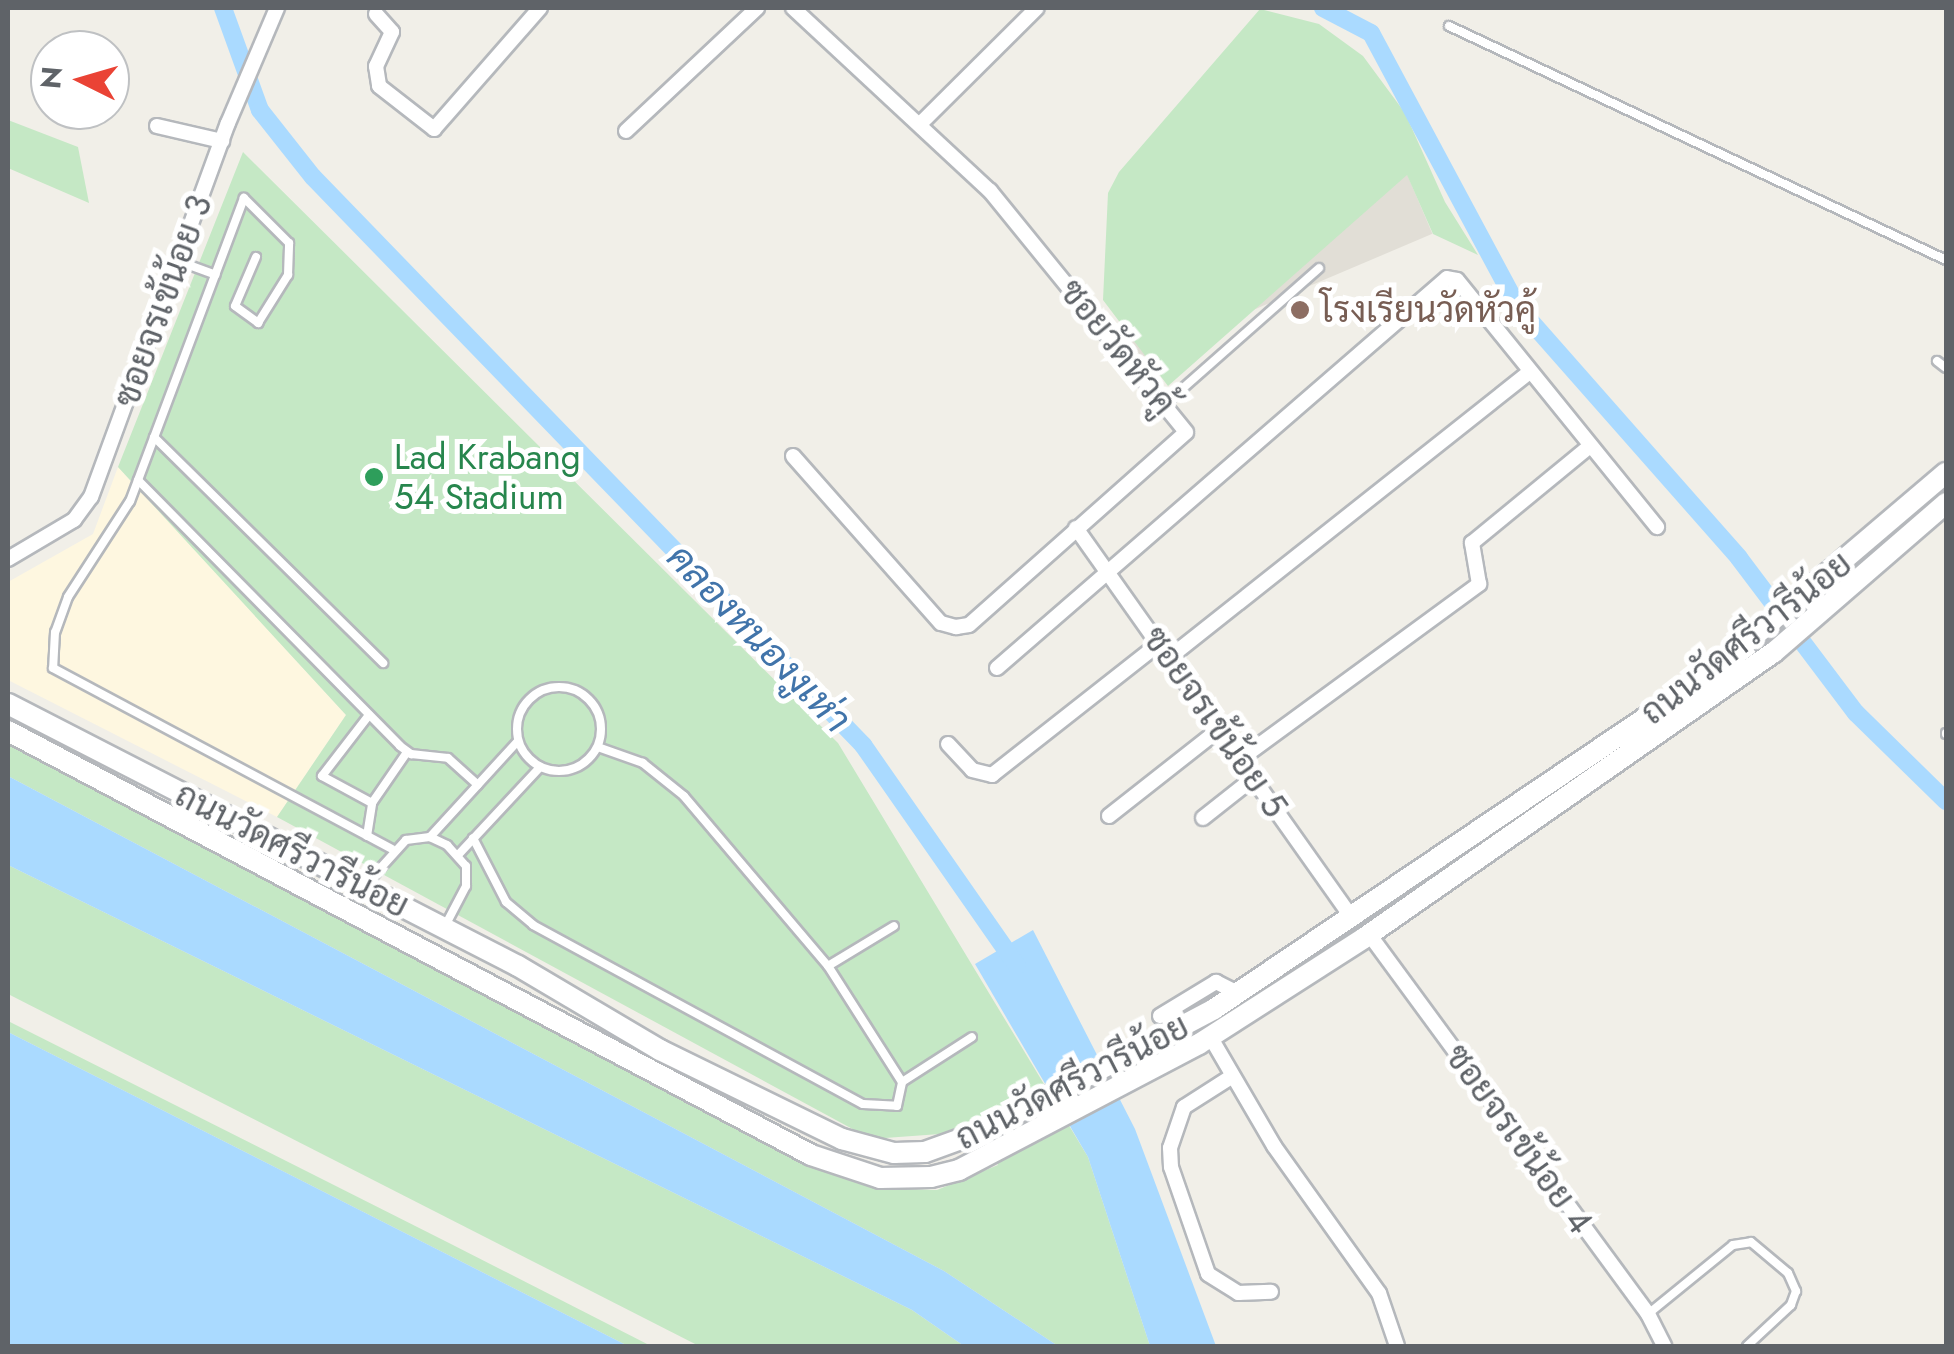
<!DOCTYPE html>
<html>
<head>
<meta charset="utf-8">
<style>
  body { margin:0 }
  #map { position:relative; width:1954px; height:1354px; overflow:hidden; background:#f1efe8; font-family:Jost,Sarabun,sans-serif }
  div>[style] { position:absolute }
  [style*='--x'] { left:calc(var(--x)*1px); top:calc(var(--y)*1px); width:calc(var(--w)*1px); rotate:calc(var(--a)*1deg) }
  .commercial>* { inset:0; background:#fef7e0 }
  .education>* { inset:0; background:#e1ded6; transform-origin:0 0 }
  .green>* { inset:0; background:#c5e8c5 }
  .water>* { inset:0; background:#aadaff }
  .canal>* { height:18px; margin:-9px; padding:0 9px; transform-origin:9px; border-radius:9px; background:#aadaff }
  .roads { filter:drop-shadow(2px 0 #b5b8bc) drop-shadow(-2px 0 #b5b8bc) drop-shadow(0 2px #b5b8bc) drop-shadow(0 -2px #b5b8bc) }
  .service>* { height:8px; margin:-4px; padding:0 4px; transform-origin:4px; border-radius:4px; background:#fff }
  .service>.ring { margin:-4px; padding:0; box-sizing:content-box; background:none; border:8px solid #fff; border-radius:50% }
  .minor>* { height:14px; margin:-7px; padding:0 7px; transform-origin:7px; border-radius:7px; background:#fff }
  .secondary>* { height:20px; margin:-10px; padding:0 10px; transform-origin:10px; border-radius:10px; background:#fff }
  .dots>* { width:28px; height:28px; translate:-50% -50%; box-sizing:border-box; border:5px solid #fff; border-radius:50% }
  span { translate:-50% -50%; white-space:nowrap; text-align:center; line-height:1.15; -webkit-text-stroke:10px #fff; paint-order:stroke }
  .street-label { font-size:35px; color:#5f6368 }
  .education-label { font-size:35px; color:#785e54 }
  .left { translate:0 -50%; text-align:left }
  .leisure-label { font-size:35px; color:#27864d }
  .water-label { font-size:38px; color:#4174aa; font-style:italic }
  .frame { position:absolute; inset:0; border:10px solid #5f6368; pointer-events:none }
  .north { position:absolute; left:30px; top:30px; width:100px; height:100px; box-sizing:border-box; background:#fff; border:2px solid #bfc1c3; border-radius:50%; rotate:275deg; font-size:28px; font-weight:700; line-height:40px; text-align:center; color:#5f6368 }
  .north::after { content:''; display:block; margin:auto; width:35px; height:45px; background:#ea4335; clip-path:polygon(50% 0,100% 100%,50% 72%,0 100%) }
</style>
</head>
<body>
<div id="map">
  <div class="commercial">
    <div style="clip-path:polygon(118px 467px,346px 715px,277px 817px,8px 680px,8px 582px,93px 534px)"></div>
  </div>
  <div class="education">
    <div style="left:1407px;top:174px;width:65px;height:319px;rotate:67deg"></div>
  </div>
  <div class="green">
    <div style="clip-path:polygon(1260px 9px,1319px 24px,1363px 56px,1405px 113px,1445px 202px,1478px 255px,1433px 234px,1407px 175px,1168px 386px,1103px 300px,1108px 193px,1119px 172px)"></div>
    <div style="clip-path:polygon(8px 120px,78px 147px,89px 203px,8px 168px)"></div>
    <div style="clip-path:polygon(243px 152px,838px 743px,1088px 1157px,1150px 1346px,1058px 1346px,944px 1271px,8px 776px,8px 731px,678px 1096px,875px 1188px,937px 1190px,998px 1165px,975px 1121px,940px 1134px,871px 1139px,277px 817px,346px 715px,118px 467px)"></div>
    <div style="clip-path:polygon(8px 865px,912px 1310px,964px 1346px,699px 1346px,8px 994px)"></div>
    <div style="clip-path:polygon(8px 1021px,449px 1243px,651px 1346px,628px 1346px,8px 1032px)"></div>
  </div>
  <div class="water">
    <div style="clip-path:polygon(8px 776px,944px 1271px,1058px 1346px,964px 1346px,912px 1310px,8px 865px)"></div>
    <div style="clip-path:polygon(1033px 930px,1135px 1129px,1216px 1346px,1150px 1346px,1088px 1157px,975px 964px)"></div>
    <div style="clip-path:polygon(8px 1032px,628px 1346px,8px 1346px)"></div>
  </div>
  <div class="canal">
    <div style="--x:223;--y:8;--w:109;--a:70.1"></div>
    <div style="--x:260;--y:110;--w:85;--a:51.7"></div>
    <div style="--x:313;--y:177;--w:791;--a:45.92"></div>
    <div style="--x:863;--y:745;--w:269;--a:55.1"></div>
    <div style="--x:1323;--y:8;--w:54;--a:27.5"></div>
    <div style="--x:1371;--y:33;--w:311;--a:61.8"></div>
    <div style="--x:1518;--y:307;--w:334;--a:48.6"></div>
    <div style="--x:1739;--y:558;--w:194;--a:53"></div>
    <div style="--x:1856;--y:713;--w:126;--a:44.4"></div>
  </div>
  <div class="roads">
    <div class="service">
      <div style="--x:1449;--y:26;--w:549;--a:25.21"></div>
      <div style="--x:256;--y:257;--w:53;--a:113.2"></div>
      <div style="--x:235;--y:306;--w:29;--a:36"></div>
      <div style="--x:258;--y:323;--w:57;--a:-58"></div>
      <div style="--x:288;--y:275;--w:32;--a:-88"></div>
      <div style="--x:289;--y:243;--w:64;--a:-135"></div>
      <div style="--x:244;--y:198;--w:324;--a:110.6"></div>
      <div style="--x:130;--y:501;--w:114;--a:122.9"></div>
      <div style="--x:68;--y:597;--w:37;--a:110"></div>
      <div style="--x:55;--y:632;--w:36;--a:93"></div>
      <div style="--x:53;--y:668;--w:384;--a:28.1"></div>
      <div style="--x:178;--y:261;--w:40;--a:20.2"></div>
      <div style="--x:1937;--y:361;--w:11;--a:38"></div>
      <div style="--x:1166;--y:403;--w:204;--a:-41.4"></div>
      <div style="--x:154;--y:437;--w:322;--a:44.6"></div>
      <div style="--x:138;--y:480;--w:373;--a:45.4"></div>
      <div style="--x:400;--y:746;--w:14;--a:36"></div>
      <div style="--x:411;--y:754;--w:37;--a:6"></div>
      <div style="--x:448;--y:758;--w:40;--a:42"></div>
      <div class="ring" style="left:517px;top:687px;width:76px;height:76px"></div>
      <div style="--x:369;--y:715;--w:77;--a:127.6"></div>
      <div style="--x:322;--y:776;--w:57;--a:28.4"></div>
      <div style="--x:1946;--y:734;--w:1;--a:-90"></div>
      <div style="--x:367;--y:836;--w:33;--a:-81"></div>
      <div style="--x:372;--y:803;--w:62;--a:-55.5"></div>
      <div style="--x:430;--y:837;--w:130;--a:-47.5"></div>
      <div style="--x:473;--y:838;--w:72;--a:62.7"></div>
      <div style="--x:506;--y:902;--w:35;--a:40"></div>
      <div style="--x:533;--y:925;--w:375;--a:28.5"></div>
      <div style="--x:863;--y:1104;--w:34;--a:3"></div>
      <div style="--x:897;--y:1106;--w:25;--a:-78"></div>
      <div style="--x:902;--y:1082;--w:138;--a:-122.5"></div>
      <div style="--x:828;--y:966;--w:223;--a:-130.3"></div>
      <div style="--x:684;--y:796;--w:53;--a:-141.2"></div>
      <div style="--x:643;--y:763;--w:48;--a:-160.4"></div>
      <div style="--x:459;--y:854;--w:119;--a:-47"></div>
      <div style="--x:367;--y:883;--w:58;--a:-47.8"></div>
      <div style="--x:406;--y:840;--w:24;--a:-7"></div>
      <div style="--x:430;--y:837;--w:19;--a:25"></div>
      <div style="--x:447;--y:845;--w:28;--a:48"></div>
      <div style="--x:466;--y:866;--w:20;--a:90"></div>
      <div style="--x:466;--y:886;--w:45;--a:117.7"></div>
      <div style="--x:828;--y:966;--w:77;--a:-31.2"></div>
      <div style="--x:902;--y:1082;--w:83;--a:-32.7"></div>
      <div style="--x:1648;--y:1314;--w:109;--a:-39.1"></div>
      <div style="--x:1733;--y:1245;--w:18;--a:-9"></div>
      <div style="--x:1751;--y:1242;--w:48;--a:40"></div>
      <div style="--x:1788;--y:1273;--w:20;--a:66"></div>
      <div style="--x:1796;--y:1291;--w:15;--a:110"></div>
      <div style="--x:1791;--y:1305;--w:60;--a:137"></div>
    </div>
    <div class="minor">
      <div style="--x:376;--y:14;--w:24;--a:48"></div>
      <div style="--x:392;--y:32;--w:38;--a:115"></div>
      <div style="--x:376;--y:66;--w:20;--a:81"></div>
      <div style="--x:379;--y:86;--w:70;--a:38"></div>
      <div style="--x:434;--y:129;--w:161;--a:-48.8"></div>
      <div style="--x:921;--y:123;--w:163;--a:-44.8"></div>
      <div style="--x:157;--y:126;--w:67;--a:13"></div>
      <div style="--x:626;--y:131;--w:180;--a:-43.2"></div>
      <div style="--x:793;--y:456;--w:223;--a:48.5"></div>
      <div style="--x:941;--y:623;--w:16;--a:15"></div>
      <div style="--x:956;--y:627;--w:13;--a:-9"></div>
      <div style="--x:969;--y:625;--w:290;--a:-41.6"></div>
      <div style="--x:1186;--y:432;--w:311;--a:-129.1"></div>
      <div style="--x:990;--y:191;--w:269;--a:-137.1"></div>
      <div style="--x:1076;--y:528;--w:476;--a:54.7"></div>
      <div style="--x:8;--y:559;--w:77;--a:-30.6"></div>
      <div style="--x:74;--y:520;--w:29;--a:-54"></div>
      <div style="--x:91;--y:497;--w:398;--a:-69.9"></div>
      <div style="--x:228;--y:123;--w:125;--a:-66.9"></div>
      <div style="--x:1170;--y:657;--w:458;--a:-38.4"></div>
      <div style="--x:997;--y:668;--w:595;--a:-40.91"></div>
      <div style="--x:1447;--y:278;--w:10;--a:11"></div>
      <div style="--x:1457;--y:280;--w:318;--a:51"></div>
      <div style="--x:948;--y:744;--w:35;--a:47"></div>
      <div style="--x:972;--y:770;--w:21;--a:14"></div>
      <div style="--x:992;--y:775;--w:214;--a:-38.2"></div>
      <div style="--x:1243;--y:757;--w:293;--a:-36.2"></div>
      <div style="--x:1479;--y:584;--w:42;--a:-99.7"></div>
      <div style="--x:1472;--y:543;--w:153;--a:-39.4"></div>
      <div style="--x:1109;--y:816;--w:142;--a:-38.2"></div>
      <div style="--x:1203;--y:818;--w:68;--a:-38.4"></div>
      <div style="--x:1369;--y:934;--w:471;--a:53.7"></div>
      <div style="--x:1648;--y:1314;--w:36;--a:63"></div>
      <div style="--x:1160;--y:1016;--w:66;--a:-31.3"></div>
      <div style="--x:1216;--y:982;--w:25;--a:27"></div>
      <div style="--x:1211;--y:1038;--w:125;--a:59.7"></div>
      <div style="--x:1274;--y:1146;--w:181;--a:54.5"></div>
      <div style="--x:1379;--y:1293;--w:56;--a:71.2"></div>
      <div style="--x:1231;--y:1077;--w:56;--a:147.4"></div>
      <div style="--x:1184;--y:1107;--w:43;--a:108.9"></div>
      <div style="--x:1170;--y:1148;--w:19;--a:87"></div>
      <div style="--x:1171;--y:1167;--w:113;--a:70.9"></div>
      <div style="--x:1208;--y:1274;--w:36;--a:32"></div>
      <div style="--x:1238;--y:1293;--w:33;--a:-2"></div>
    </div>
    <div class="secondary">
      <div style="--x:8;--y:704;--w:573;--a:27.19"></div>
      <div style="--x:518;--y:966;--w:165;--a:30.6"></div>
      <div style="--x:660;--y:1050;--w:203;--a:26.1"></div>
      <div style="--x:842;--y:1139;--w:54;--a:15.1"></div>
      <div style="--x:894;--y:1153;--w:31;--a:-2"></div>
      <div style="--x:925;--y:1152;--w:62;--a:-19.9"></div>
      <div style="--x:983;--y:1131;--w:261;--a:-27.8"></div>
      <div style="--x:1214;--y:1009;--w:594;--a:-34.01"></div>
      <div style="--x:1706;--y:677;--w:315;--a:-40.4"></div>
      <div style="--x:8;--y:731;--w:908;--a:27.83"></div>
      <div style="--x:811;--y:1155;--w:73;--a:18.4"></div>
      <div style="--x:880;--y:1178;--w:51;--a:-1.1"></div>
      <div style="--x:931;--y:1177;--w:29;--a:-14"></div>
      <div style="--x:959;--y:1170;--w:271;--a:-27.7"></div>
      <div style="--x:1199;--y:1044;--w:196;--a:-32.7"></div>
      <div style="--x:1364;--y:938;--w:499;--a:-34.9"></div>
      <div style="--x:1773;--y:653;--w:229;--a:-40.9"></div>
    </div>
  </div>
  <div class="dots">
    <div style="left:1300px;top:310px;background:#8d6e63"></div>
    <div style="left:374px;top:477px;background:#2e9e5b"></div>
  </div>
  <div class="street-label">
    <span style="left:163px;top:301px;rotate:-70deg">ซอยจรเข้น้อย 3</span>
    <span style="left:1118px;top:347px;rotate:51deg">ซอยวัดหัวคู้</span>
    <span style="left:1746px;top:638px;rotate:-38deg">ถนนวัดศรีวารีน้อย</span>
    <span style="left:1215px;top:722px;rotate:55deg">ซอยจรเข้น้อย 5</span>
    <span style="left:292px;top:850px;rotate:27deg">ถนนวัดศรีวารีน้อย</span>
    <span style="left:1072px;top:1082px;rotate:-27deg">ถนนวัดศรีวารีน้อย</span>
    <span style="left:1519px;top:1139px;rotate:54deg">ซอยจรเข้น้อย 4</span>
  </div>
  <div class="education-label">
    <span class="left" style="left:1320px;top:310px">โรงเรียนวัดหัวคู้</span>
  </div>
  <div class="leisure-label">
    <span class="left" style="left:394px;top:477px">Lad Krabang<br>54 Stadium</span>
  </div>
  <div class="water-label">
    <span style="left:759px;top:638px;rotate:46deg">คลองหนองงูเห่า</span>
  </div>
  <div class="frame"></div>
  <div class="north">N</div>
</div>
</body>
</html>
